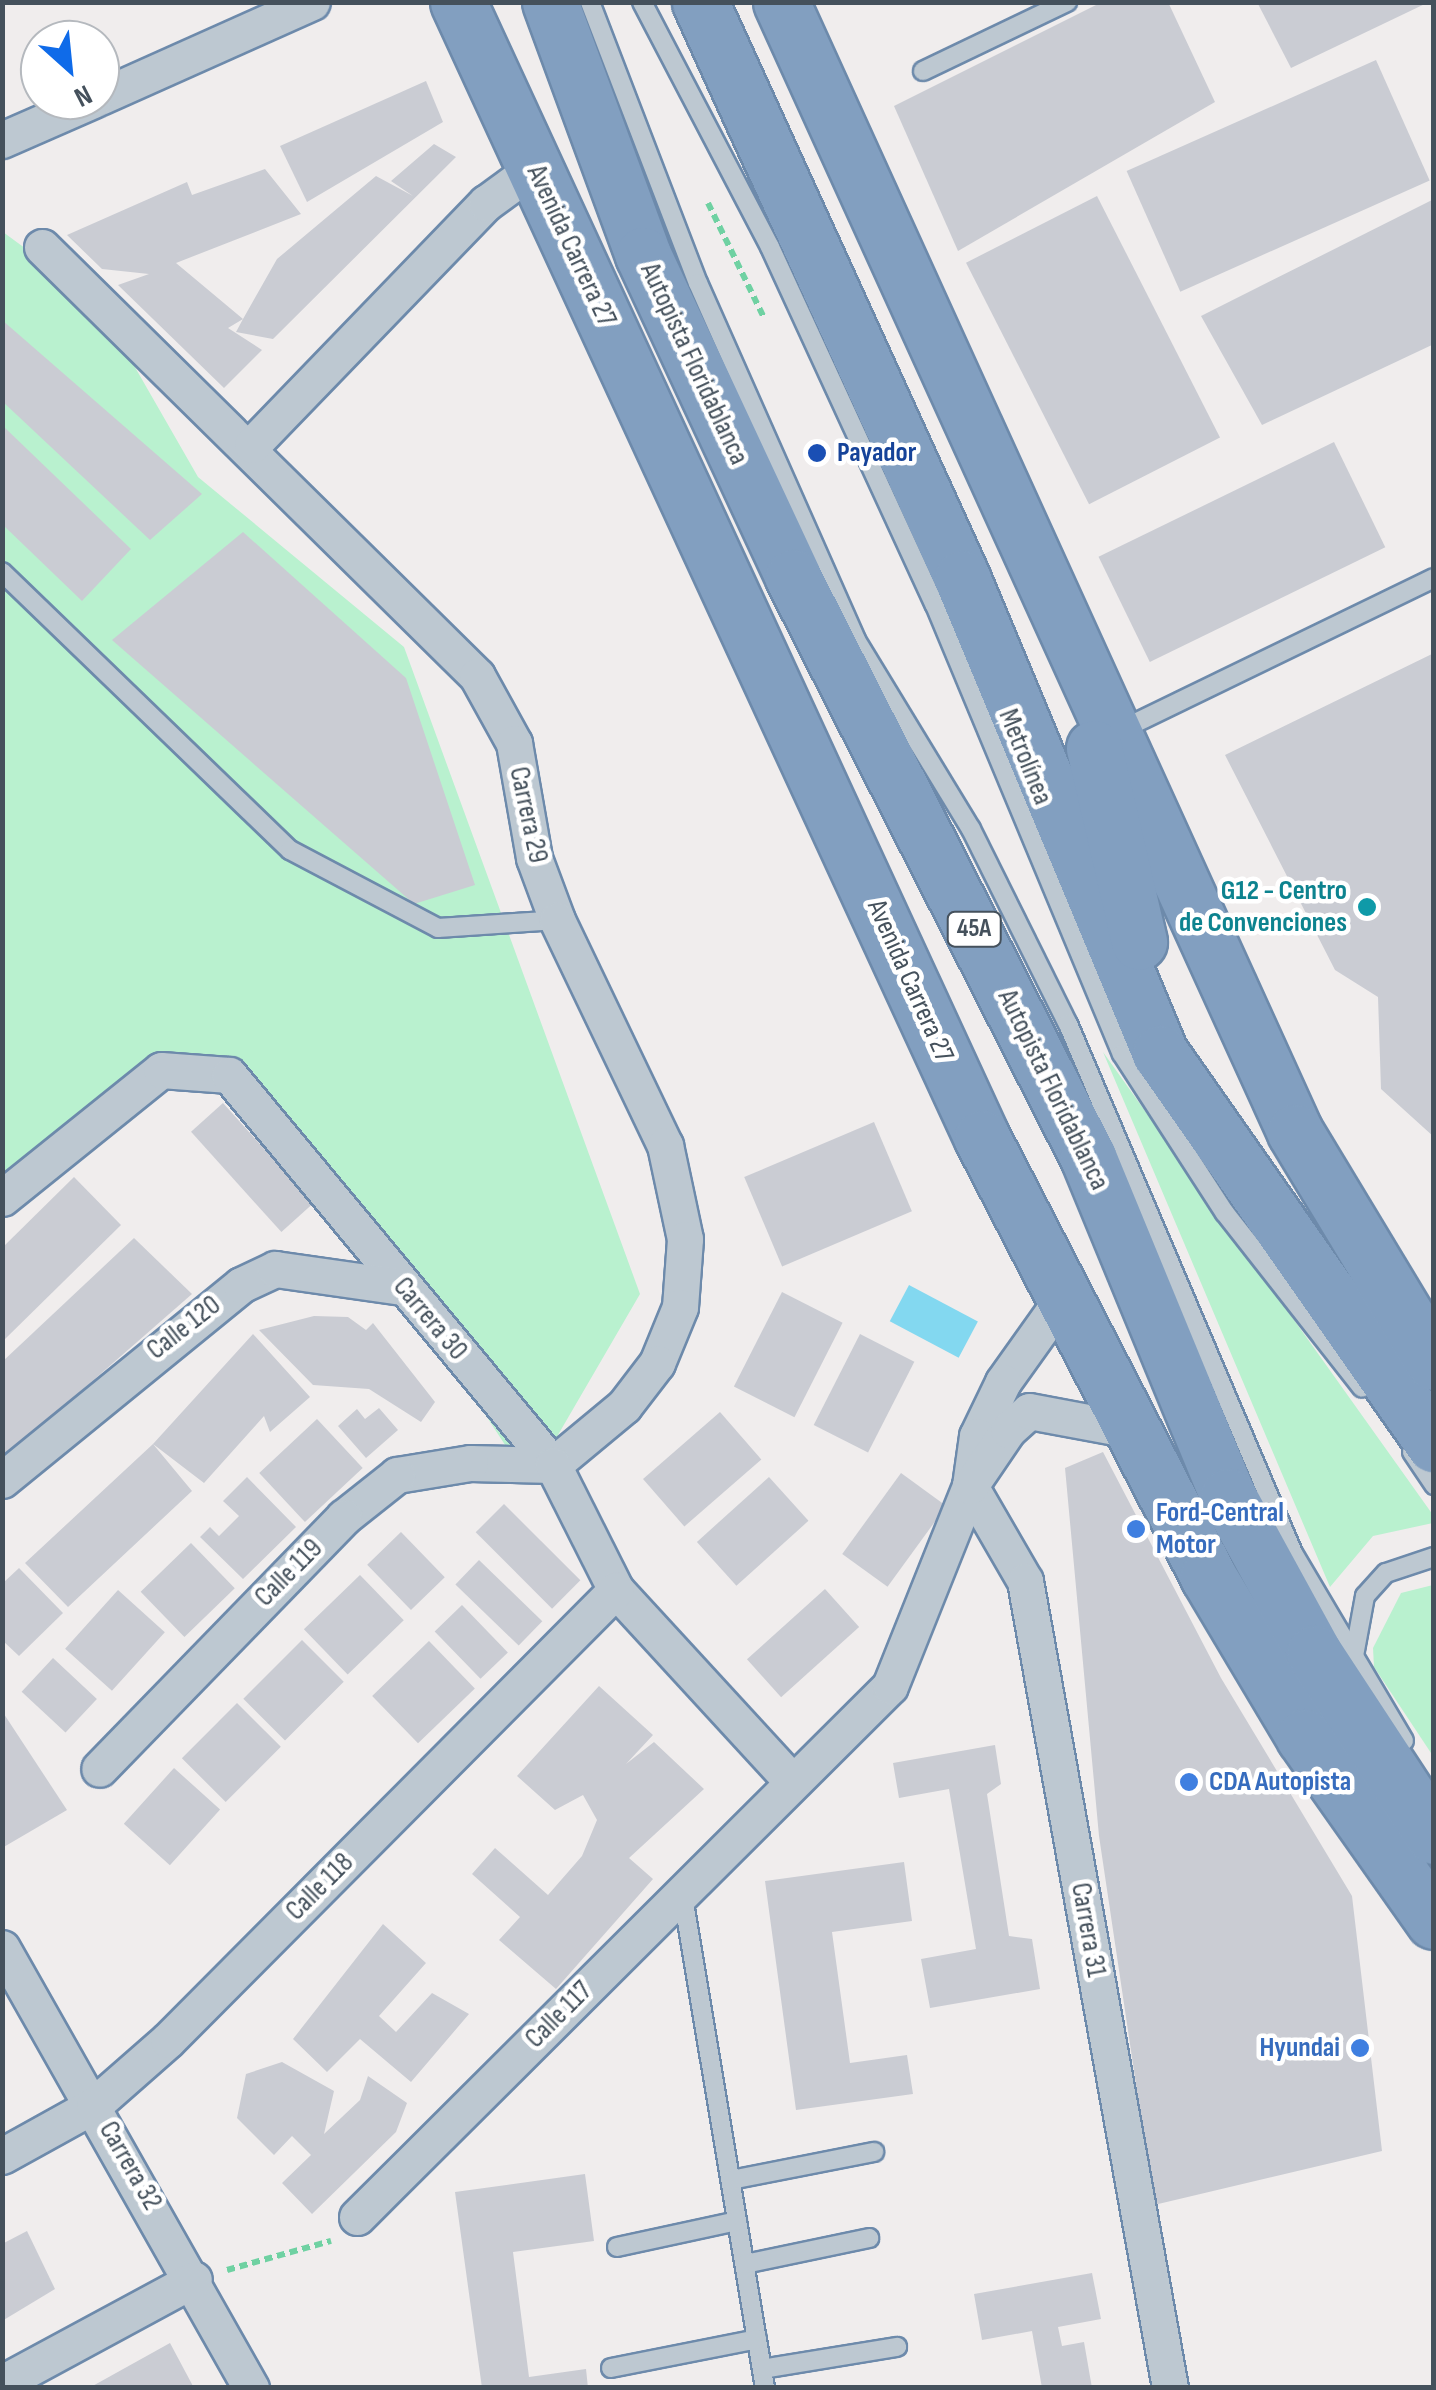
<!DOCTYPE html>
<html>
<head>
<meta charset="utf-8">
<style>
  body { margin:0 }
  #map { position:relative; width:1436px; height:2390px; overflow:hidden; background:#f0eded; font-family:"Sofia Sans Condensed",sans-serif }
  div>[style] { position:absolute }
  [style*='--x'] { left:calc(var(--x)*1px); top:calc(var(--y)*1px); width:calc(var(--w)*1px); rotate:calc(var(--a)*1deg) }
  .green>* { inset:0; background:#b9f1cf }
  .water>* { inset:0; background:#83d8f0; transform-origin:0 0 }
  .building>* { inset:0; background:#caccd3; transform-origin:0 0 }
  .path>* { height:6px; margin-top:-3px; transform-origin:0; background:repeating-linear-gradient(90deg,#6fd1a2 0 8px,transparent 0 13px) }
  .roads { filter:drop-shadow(2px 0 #6d8aab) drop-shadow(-2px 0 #6d8aab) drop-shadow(0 2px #6d8aab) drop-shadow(0 -2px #6d8aab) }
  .lane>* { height:18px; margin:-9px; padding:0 9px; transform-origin:9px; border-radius:9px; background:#bdc8d1 }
  .street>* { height:35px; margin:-17.5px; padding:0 17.5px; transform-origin:17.5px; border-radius:17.5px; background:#bdc8d1 }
  .highway>* { height:55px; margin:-27.5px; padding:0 27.5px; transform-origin:27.5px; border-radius:27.5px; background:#829fc0 }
  .dots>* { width:28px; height:28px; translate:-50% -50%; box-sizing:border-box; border:5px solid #fff; border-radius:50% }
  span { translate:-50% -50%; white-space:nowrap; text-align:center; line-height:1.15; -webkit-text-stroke:9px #fff; paint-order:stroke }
  .shield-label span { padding:2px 8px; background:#fff; border:2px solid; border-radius:8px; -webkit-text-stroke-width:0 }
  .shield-label { font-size:25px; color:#45515c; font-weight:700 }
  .street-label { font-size:28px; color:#45515c }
  .transit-label { font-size:28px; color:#164399; font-weight:700 }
  .left { translate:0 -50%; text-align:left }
  .culture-label { font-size:28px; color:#0d838f; font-weight:700 }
  .right { translate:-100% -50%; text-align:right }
  .shop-label { font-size:28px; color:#366cbe; font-weight:700 }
  .frame { position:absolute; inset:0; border:5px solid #45515c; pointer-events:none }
  .north { position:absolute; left:20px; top:20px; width:100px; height:100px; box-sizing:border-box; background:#fff; border:2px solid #b5b9be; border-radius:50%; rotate:153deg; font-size:28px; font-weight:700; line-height:40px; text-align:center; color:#45515c }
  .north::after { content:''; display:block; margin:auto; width:35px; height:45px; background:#0f6be9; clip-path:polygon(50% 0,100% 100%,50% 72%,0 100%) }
</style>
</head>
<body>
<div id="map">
  <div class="green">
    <div style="clip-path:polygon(3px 232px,97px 301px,198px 477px,404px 647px,640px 1294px,530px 1483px,402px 1287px,229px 1075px,161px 1071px,3px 1198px)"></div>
    <div style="clip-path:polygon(1103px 1052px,1433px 1515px,1433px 1523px,1373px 1536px,1330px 1587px)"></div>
    <div style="clip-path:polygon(1433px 1585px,1434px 1585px,1433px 1756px,1374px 1667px,1373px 1648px,1401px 1593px)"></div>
  </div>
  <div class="water">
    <div style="left:909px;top:1285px;width:78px;height:41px;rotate:28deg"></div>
  </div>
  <div class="building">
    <div style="clip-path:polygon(1102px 2px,1168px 2px,1215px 102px,958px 251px,894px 106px)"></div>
    <div style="clip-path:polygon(1257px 2px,1429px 2px,1291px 68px)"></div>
    <div style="left:1376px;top:60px;width:132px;height:273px;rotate:66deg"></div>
    <div style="clip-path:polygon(426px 81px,443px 122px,307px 202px,280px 146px)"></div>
    <div style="clip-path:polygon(434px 144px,456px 157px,273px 339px,236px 332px,243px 319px,228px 328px,262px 350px,224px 388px,118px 285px,149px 274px,102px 269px,67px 235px,187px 182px,192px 195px,265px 169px,301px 214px,176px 263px,243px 319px,277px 259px,376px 176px,413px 196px,391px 181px)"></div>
    <div style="left:1097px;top:196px;width:271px;height:147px;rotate:63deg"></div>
    <div style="clip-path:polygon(1434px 199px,1434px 344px,1262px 425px,1201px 316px)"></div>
    <div style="clip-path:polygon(2px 320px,202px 494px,150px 540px,2px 401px)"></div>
    <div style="clip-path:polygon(2px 425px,131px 549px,82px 601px,2px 524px)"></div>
    <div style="left:1334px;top:442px;width:117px;height:262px;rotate:64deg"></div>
    <div style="clip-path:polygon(243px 532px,406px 678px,475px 885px,414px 904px,112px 640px)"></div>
    <div style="clip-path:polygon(1434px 653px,1434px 1137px,1381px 1089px,1378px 997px,1335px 970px,1225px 755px)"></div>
    <div style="left:223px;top:1103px;width:135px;height:43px;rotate:48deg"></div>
    <div style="left:874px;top:1122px;width:97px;height:141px;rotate:67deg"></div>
    <div style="clip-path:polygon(74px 1177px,121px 1225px,2px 1342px,2px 1248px)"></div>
    <div style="clip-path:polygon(134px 1238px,192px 1294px,2px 1460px,2px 1362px)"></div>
    <div style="left:782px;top:1292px;width:68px;height:106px;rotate:27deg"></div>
    <div style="clip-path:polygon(314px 1316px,348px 1317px,366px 1330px,373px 1323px,435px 1402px,421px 1422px,369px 1389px,313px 1385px,259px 1330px)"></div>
    <div style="clip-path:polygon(253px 1334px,310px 1397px,270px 1432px,264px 1416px,204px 1483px,153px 1444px,192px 1491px,68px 1607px,25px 1563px,153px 1444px)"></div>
    <div style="left:860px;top:1334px;width:61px;height:102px;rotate:27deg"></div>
    <div style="clip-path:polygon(379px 1408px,398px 1430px,366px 1458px,338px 1426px,357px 1409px,365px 1419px)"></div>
    <div style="left:720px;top:1412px;width:63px;height:102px;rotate:49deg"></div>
    <div style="left:317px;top:1419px;width:67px;height:79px;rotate:47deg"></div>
    <div style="clip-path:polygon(1103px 1452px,1221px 1678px,1352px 1896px,1382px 2151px,1154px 2205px,1099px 1836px,1065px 1468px)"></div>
    <div style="left:901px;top:1473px;width:56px;height:100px;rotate:36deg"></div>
    <div style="clip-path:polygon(247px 1477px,296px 1527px,243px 1579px,200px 1537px,210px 1527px,219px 1536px,239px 1516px,223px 1501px)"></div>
    <div style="left:769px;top:1477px;width:59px;height:97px;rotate:48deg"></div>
    <div style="left:504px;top:1504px;width:108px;height:40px;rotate:45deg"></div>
    <div style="left:401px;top:1532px;width:63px;height:47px;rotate:46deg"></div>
    <div style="left:191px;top:1543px;width:63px;height:70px;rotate:46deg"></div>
    <div style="left:479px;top:1560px;width:88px;height:34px;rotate:44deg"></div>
    <div style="clip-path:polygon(19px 1568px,63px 1613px,19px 1656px,2px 1640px,2px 1584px)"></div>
    <div style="left:360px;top:1575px;width:63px;height:78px;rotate:46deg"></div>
    <div style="left:825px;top:1589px;width:51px;height:105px;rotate:48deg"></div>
    <div style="left:118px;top:1590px;width:63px;height:79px;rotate:42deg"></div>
    <div style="left:462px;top:1605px;width:66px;height:38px;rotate:46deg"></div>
    <div style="left:302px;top:1640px;width:59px;height:83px;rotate:45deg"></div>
    <div style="left:429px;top:1641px;width:66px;height:79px;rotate:46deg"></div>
    <div style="left:53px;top:1658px;width:60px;height:46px;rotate:43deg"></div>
    <div style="clip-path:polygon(599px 1686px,653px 1735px,626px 1764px,654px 1742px,704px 1789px,629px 1858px,653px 1879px,556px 1989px,499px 1940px,520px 1917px,472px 1874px,495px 1848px,548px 1895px,582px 1856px,597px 1820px,583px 1795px,555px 1810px,517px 1776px)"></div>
    <div style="left:237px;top:1703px;width:62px;height:78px;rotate:45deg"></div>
    <div style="clip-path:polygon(2px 1711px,67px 1810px,2px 1848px)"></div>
    <div style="clip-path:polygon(995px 1745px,1001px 1784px,987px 1794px,1009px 1936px,1032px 1939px,1040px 1989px,930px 2008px,921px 1959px,976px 1949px,949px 1789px,899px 1798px,893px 1763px)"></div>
    <div style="left:174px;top:1768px;width:62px;height:75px;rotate:42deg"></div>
    <div style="clip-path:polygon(904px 1862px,912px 1921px,832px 1932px,850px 2063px,907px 2055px,913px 2094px,796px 2110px,765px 1881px)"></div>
    <div style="clip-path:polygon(383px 1924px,426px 1963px,379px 2016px,396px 2032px,432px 1993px,469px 2014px,411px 2082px,360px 2039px,327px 2072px,293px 2039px)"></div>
    <div style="clip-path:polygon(282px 2062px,334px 2091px,324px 2134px,360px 2100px,368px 2076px,407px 2103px,396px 2132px,312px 2214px,282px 2183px,311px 2155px,292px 2136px,274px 2155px,237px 2118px,246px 2074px)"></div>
    <div style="clip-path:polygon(585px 2174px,594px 2241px,513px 2252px,529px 2377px,586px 2369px,588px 2388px,482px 2388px,455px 2192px)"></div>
    <div style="clip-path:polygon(27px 2231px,55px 2289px,2px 2321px,2px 2244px)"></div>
    <div style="clip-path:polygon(1092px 2273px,1101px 2319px,1058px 2327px,1062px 2346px,1084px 2342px,1092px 2388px,1042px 2388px,1032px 2331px,982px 2340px,974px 2294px)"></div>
    <div style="clip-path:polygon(170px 2343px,194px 2388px,89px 2388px)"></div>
  </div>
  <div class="path">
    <div style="--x:708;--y:203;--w:126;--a:64"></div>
    <div style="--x:227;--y:2270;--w:108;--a:-15.6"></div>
  </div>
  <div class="roads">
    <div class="lane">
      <div style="--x:590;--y:2;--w:301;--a:69"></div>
      <div style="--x:698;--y:283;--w:390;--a:66.1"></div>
      <div style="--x:856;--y:640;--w:221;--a:58.7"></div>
      <div style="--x:971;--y:829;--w:218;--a:63.6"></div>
      <div style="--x:1068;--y:1024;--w:575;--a:66.96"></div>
      <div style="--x:1293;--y:1553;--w:218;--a:59.4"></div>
      <div style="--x:642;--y:2;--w:276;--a:62.4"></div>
      <div style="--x:770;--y:247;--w:394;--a:65.3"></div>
      <div style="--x:935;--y:605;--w:486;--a:67.4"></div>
      <div style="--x:1122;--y:1054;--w:189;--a:57.1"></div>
      <div style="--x:1225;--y:1213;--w:222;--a:51.9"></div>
      <div style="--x:923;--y:71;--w:160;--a:-25.6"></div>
      <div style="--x:2;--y:572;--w:400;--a:44"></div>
      <div style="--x:290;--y:850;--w:167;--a:27.8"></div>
      <div style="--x:438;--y:928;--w:119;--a:-3.8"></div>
      <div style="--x:1119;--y:731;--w:350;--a:-25.9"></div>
      <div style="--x:1412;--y:1452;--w:40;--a:56"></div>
      <div style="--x:1354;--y:1656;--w:61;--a:-79.6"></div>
      <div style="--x:1365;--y:1596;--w:31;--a:-48"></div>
      <div style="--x:1386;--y:1573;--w:51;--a:-18.4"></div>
      <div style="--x:682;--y:1891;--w:504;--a:80.52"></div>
      <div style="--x:731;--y:2180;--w:146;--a:-11.1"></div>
      <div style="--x:617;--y:2247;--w:123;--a:-12.2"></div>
      <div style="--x:745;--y:2264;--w:127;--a:-11.8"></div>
      <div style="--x:611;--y:2368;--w:149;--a:-11.2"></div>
      <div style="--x:762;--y:2369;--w:137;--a:-9.3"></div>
    </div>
    <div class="street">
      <div style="--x:100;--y:97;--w:232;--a:-24.1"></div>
      <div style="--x:2;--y:140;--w:99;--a:-23.7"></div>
      <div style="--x:42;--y:247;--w:611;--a:44.6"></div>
      <div style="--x:477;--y:676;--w:77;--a:61.1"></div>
      <div style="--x:514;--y:743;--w:117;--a:80.1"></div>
      <div style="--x:534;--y:858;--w:66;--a:69.6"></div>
      <div style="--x:557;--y:920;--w:250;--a:64.4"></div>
      <div style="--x:665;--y:1145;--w:96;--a:78"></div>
      <div style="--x:685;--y:1239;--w:68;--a:94.2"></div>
      <div style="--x:680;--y:1307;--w:61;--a:112.3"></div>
      <div style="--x:657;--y:1363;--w:54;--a:127.5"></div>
      <div style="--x:624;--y:1406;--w:92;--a:140.3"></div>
      <div style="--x:553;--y:1465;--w:83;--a:-178.6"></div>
      <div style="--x:470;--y:1463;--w:74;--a:170.7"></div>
      <div style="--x:397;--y:1475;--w:68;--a:141.6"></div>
      <div style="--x:344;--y:1517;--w:351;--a:134.2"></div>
      <div style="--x:252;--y:445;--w:337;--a:-46"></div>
      <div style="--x:486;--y:203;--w:59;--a:-36.1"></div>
      <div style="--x:2;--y:1198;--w:204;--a:-38.8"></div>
      <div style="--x:161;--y:1070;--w:68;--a:4.2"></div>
      <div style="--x:229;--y:1075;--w:507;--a:50.28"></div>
      <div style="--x:553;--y:1465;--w:140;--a:63.3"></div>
      <div style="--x:616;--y:1590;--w:257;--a:47.4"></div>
      <div style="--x:1065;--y:1295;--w:107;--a:125.5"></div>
      <div style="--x:1003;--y:1382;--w:60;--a:115.7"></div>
      <div style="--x:977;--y:1436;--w:50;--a:98"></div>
      <div style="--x:970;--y:1486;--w:110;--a:59.9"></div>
      <div style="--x:1025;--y:1581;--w:820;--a:79.81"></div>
      <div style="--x:2;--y:1480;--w:308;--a:-39.2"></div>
      <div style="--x:241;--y:1285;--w:38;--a:-25"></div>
      <div style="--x:275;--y:1269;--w:128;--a:8.1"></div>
      <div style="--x:2;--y:1948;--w:506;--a:60.49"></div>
      <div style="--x:2;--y:2156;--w:105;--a:-29"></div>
      <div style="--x:94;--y:2105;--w:98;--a:-41.3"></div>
      <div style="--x:168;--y:2040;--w:635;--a:-45.13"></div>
      <div style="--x:357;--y:2217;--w:752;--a:-44.89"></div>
      <div style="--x:890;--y:1686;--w:215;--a:-68.2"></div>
      <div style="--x:970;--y:1486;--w:68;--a:-55.8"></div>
      <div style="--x:1008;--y:1430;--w:28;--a:-42"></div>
      <div style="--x:1029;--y:1411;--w:104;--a:10.6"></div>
      <div style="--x:2;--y:2383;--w:218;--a:-28.4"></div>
    </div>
    <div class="highway">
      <div style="--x:458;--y:2;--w:1251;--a:65.24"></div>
      <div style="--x:982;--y:1138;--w:493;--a:62.7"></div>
      <div style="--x:1208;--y:1576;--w:187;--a:59.2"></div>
      <div style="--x:1304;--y:1737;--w:225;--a:54.8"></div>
      <div style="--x:550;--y:2;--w:270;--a:69.8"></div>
      <div style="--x:643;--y:255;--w:355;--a:65"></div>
      <div style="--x:793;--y:577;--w:651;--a:63.04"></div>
      <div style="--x:1088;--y:1157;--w:367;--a:67.6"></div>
      <div style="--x:1228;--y:1496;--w:179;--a:61.3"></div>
      <div style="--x:1314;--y:1653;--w:219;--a:56.7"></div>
      <div style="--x:700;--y:2;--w:633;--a:65.54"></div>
      <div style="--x:962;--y:578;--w:515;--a:67.37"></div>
      <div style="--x:1160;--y:1053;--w:478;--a:55"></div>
      <div style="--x:781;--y:2;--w:1241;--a:65.54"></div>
      <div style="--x:1295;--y:1132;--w:269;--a:58.9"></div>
      <div style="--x:1094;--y:748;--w:199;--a:76.9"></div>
    </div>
  </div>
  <div class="dots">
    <div style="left:817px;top:453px;background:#1a4fb4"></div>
    <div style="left:1367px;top:907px;background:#0f9aa8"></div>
    <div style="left:1136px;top:1529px;background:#3f7fe0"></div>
    <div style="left:1189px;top:1782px;background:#3f7fe0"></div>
    <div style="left:1360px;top:2048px;background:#3f7fe0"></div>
  </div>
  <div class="shield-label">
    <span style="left:974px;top:929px">45A</span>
  </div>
  <div class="street-label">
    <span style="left:571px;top:246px;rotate:65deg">Avenida Carrera 27</span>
    <span style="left:694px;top:364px;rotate:65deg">Autopista Floridablanca</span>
    <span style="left:1025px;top:757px;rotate:68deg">Metrolínea</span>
    <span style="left:528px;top:815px;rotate:78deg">Carrera 29</span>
    <span style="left:910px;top:981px;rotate:66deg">Avenida Carrera 27</span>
    <span style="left:1053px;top:1090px;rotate:64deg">Autopista Floridablanca</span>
    <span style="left:430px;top:1319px;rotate:50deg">Carrera 30</span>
    <span style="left:184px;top:1328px;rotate:-38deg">Calle 120</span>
    <span style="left:289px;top:1573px;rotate:-45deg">Calle 119</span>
    <span style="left:320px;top:1887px;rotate:-45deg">Calle 118</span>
    <span style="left:1088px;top:1930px;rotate:80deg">Carrera 31</span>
    <span style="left:559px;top:2015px;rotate:-45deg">Calle 117</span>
    <span style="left:130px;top:2166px;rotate:60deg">Carrera 32</span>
  </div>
  <div class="transit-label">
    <span class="left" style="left:837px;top:453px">Payador</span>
  </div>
  <div class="culture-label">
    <span class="right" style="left:1347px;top:907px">G12 - Centro<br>de Convenciones</span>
  </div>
  <div class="shop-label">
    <span class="left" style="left:1156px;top:1529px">Ford-Central<br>Motor</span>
    <span class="left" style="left:1209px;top:1782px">CDA Autopista</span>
    <span class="right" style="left:1340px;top:2048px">Hyundai</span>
  </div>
  <div class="frame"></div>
  <div class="north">N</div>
</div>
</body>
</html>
